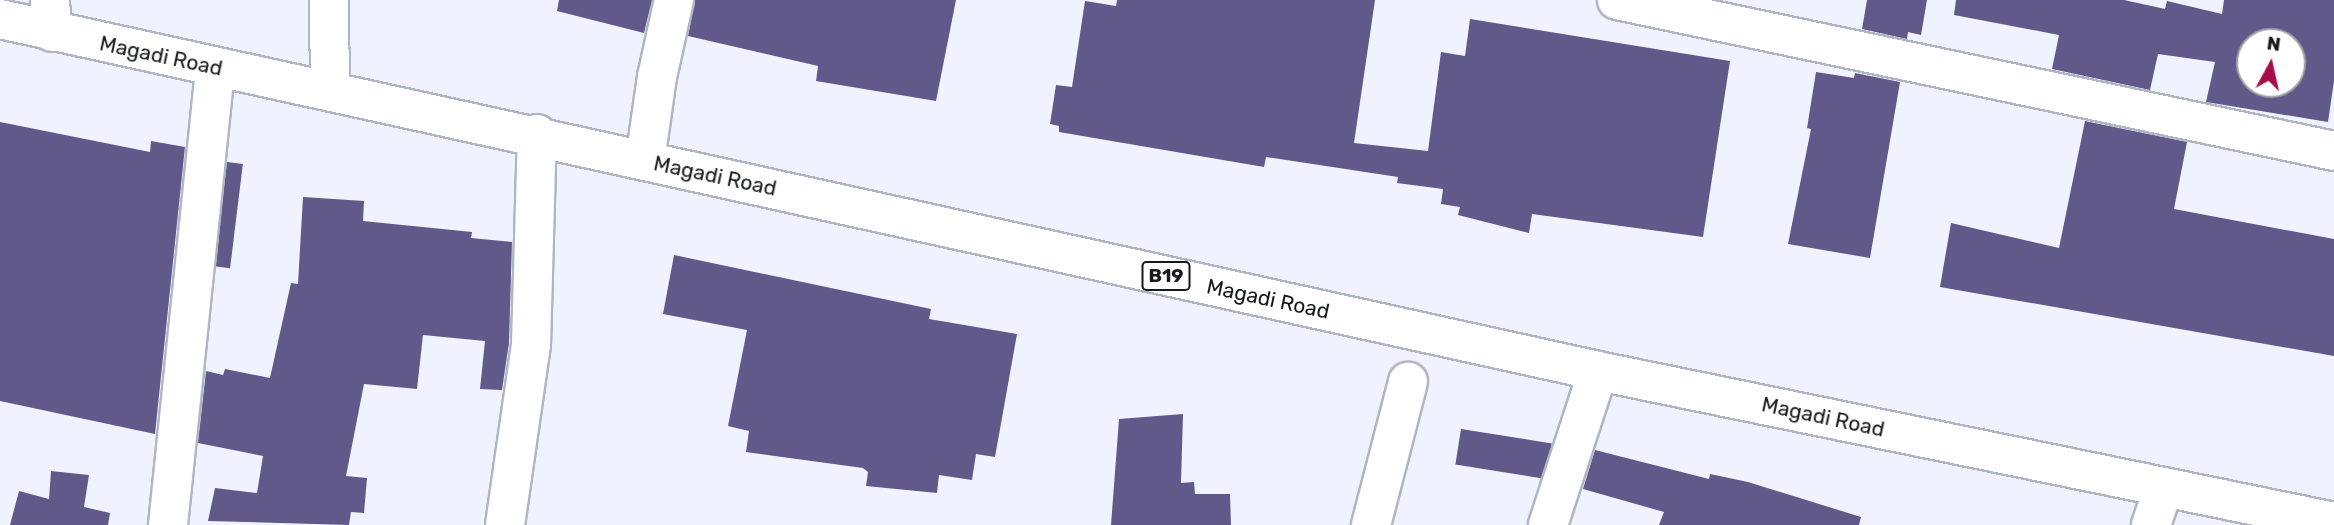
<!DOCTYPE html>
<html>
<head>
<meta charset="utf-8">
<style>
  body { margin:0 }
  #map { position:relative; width:2334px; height:525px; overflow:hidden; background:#f0f3ff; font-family:Rubik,sans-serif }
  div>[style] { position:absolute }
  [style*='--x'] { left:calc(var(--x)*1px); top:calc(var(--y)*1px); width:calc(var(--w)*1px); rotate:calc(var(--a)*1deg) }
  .building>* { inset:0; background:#61598a; transform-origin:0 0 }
  .roads { filter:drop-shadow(2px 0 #b0b5c2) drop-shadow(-2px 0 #b0b5c2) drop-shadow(0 2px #b0b5c2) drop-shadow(0 -2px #b0b5c2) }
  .minor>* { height:38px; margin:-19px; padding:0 19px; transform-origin:19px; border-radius:19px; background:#fff }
  .highway>* { height:38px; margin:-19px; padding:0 19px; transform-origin:19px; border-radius:19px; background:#fff }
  span { translate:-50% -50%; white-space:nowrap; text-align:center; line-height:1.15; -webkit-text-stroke:7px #fff; paint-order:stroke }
  .shield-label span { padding:2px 5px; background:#fff; border:2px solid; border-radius:5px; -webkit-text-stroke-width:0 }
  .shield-label { font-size:19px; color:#16181c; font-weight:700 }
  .street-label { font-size:21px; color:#16181c }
  .north { position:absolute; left:2236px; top:28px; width:70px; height:70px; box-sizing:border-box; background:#fff; border:2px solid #a2a3a4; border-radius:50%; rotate:8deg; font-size:19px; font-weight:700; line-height:28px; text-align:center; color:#16181c }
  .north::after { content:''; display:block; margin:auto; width:24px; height:32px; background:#a50e48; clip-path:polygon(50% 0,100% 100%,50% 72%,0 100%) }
</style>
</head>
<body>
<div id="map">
  <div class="building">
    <div style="clip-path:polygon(559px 0,652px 0,644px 33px,557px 11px)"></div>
    <div style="clip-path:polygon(695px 0,956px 0,936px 101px,816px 81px,818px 66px,688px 36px)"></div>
    <div style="clip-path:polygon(1117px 0,1375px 0,1354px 143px,1428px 151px,1441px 52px,1465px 56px,1470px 19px,1730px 61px,1703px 237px,1532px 214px,1529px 233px,1458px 215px,1460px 207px,1441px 204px,1443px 189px,1397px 183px,1398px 177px,1266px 157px,1264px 167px,1059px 132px,1059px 126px,1050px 124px,1056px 85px,1072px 87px,1085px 1px,1116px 6px)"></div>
    <div style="clip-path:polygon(1867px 0,1927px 0,1921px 35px,1908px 32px,1907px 39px,1862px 29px)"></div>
    <div style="clip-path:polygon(evenodd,1956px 0,2124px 0,2165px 9px,2167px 1px,2222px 14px,2224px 0,2334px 0,2334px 81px,2328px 122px,2206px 102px,2215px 62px,2158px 54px,2150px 90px,2052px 69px,2059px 35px,1954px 15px,1956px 0,2250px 42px,2292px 42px,2292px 84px,2250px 84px,2250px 42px)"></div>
    <div style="clip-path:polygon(1816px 72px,1854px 78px,1855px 73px,1900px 82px,1870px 258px,1788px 244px,1811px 129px,1807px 128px)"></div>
    <div style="clip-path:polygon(2085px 121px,2187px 142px,2174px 209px,2334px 239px,2334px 356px,1940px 287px,1951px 223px,2059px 248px)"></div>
    <div style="clip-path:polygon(0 122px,150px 152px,151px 141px,185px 147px,155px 434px,0 401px)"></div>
    <div style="left:227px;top:162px;width:16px;height:105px;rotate:7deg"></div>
    <div style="clip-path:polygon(303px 197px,364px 201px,363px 221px,472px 232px,471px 238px,512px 242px,509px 343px,502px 390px,480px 389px,485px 341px,423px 335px,417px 389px,364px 384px,346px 476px,367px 478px,364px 513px,351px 512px,349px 525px,208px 521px,215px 488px,257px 493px,263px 456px,198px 443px,206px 371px,223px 375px,225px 369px,270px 378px,291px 283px,298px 284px)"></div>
    <div style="clip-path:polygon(674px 255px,931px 309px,929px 319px,1017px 334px,995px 457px,976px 454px,972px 480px,939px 475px,937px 493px,866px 486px,868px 472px,863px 468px,746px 452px,749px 431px,728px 426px,747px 330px,663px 314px)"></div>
    <div style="clip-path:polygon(1183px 414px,1181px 483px,1194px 482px,1195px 494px,1230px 494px,1231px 525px,1111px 525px,1119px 419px)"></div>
    <div style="left:1461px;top:429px;width:92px;height:36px;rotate:9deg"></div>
    <div style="clip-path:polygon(1595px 450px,1709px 479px,1710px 474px,1748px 482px,1861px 517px,1859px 525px,1659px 525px,1664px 512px,1583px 489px)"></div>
    <div style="clip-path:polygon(51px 471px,89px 475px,84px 507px,110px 513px,108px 525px,10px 525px,19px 491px,49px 499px)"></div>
  </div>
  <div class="roads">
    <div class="minor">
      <div style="--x:50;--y:0;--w:32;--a:86"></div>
      <div style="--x:329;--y:0;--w:91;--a:89.4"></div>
      <div style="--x:1617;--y:0;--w:733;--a:11.89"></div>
      <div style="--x:645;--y:161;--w:85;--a:-81.9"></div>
      <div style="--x:657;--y:77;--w:79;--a:-77.6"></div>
      <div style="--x:168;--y:525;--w:459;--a:-84.1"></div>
      <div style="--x:505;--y:525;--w:182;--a:-81.8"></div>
      <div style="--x:531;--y:345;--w:211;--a:-88.4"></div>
      <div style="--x:1371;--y:525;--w:148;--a:-75.5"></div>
      <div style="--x:1548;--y:525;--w:162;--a:-72"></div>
      <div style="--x:2151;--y:525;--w:40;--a:-71.1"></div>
    </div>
    <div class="highway">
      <div style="--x:0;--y:19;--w:1636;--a:12.42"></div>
      <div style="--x:1598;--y:371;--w:751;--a:11.59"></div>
    </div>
  </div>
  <div class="shield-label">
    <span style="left:1166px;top:276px">B19</span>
  </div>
  <div class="street-label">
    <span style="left:161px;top:56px;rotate:12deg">Magadi Road</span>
    <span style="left:715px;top:176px;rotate:12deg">Magadi Road</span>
    <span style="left:1268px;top:299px;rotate:12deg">Magadi Road</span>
    <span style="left:1823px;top:417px;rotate:12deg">Magadi Road</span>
  </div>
  <div class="north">N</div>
</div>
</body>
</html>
